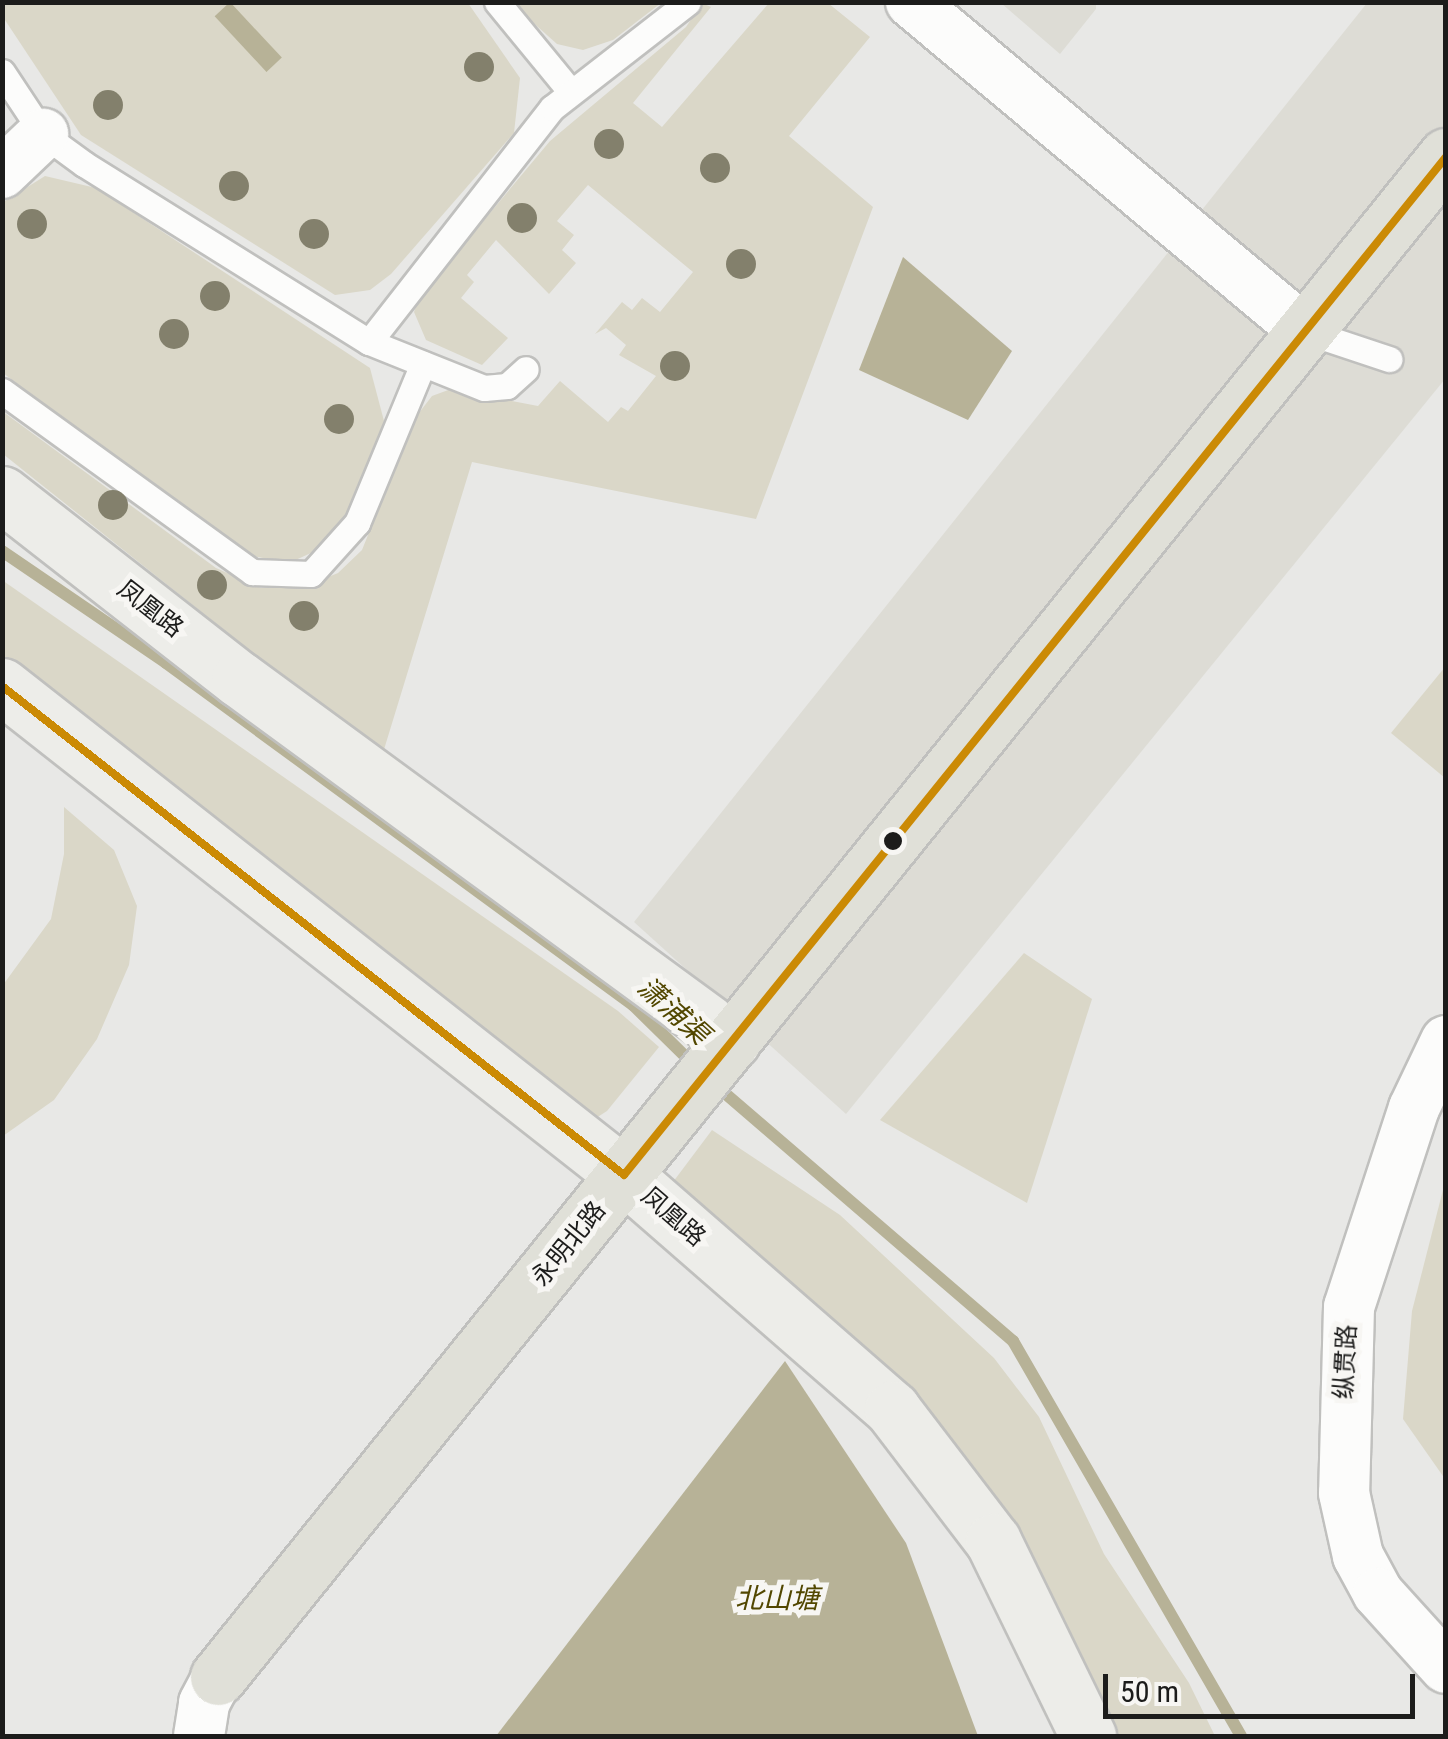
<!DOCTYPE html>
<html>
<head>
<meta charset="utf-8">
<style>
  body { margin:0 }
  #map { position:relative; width:1448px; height:1739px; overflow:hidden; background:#e8e8e6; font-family:"Roboto Condensed","Noto Sans SC",sans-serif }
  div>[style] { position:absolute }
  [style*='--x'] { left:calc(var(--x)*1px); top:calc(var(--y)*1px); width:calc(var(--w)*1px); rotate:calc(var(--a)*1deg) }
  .built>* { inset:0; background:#dddcd5 }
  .green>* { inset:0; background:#dad7c8 }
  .water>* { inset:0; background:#b7b297; transform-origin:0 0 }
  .stream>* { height:12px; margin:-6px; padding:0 6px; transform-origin:6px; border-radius:6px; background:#b7b297 }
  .roads { filter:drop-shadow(2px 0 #c0c0be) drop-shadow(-2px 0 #c0c0be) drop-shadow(0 2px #c0c0be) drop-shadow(0 -2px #c0c0be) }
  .lane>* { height:25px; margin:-12.5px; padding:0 12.5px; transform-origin:12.5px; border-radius:12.5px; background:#fcfcfb }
  .street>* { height:50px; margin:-25px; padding:0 25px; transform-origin:25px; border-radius:25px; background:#fcfcfb }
  .secondary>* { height:55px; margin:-27.5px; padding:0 27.5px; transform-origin:27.5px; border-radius:27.5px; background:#edede9 }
  .primary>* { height:55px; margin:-27.5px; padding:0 27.5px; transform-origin:27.5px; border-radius:27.5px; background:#e0e0d8 }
  .bus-1>* { height:8px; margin:-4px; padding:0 4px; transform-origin:4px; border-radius:4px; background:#cb8a05 }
  .trees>* { width:30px; height:30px; margin:-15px; border-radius:50%; background:#83806c }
  .dots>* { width:28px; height:28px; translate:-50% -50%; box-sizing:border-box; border:5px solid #f7f6f3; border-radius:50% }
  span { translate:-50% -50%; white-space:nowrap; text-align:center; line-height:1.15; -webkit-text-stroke:10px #f7f6f3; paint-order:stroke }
  .street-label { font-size:25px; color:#1c1c1b }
  .water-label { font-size:28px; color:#524700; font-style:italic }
  .frame { position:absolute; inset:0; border:5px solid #1c1c1b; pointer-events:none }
  .scale { position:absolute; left:1103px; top:1674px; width:312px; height:45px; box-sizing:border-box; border:5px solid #1c1c1b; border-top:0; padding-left:12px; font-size:30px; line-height:35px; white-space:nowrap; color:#1c1c1b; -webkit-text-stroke:8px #f7f6f3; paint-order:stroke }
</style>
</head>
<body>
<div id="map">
  <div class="built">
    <div style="clip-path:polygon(1001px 3px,1096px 3px,1096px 9px,1060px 54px)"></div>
    <div style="clip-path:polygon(1367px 3px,1445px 3px,1445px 379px,846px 1114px,634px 922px)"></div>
  </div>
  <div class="green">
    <div style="clip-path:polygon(3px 2px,468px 3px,520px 78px,514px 133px,391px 274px,370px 290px,335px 295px,81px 135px,3px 17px)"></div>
    <div style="clip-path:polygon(511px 3px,661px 3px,613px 40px,583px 50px,557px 44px)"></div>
    <div style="clip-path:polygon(702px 3px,711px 7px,633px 103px,662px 127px,769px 3px,828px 3px,870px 37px,789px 136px,873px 207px,756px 519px,472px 462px,382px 756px,3px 454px,2px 411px,216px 568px,261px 588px,304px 587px,338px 573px,362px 550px,415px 418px,432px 396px,451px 389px,538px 406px,560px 381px,608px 422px,621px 407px,628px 411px,656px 376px,619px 355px,626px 345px,606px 328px,595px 334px,622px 302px,632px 310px,642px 298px,660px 312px,693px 272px,588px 185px,557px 221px,574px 235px,562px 250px,576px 263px,549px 294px,496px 240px,467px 275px,474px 282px,461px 298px,508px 338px,482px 365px,426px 340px,414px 312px,419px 298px,550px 141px,686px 27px)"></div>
    <div style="clip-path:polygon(45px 176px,96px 188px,370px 368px,384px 421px,343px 530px,324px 547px,289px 563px,242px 554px,3px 373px,2px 203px)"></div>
    <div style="clip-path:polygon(2px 580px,618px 1011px,659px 1047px,607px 1111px,593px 1120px,578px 1115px,3px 656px)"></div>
    <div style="clip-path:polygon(1445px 667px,1445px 778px,1391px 733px)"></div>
    <div style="clip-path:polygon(64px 807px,114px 850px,137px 906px,129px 965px,97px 1039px,54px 1100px,3px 1136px,3px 985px,51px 919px,64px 854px)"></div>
    <div style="clip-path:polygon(1024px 953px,1092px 999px,1027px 1203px,880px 1120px)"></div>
    <div style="clip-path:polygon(712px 1130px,840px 1215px,994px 1358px,1039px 1417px,1104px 1554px,1189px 1683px,1215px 1736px,1108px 1736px,1034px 1581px,670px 1186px)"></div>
    <div style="clip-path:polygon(1445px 1182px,1446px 1479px,1445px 1479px,1403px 1419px,1412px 1311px)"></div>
  </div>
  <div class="water">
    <div style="left:230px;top:2px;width:76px;height:21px;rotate:47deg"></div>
    <div style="clip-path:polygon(903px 257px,1012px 351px,968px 420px,859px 370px)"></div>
    <div style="clip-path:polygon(785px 1361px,906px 1543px,978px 1736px,496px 1736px)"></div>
  </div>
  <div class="stream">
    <div style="--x:2;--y:551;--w:199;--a:34.3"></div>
    <div style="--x:166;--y:663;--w:579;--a:36.22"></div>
    <div style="--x:633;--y:1005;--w:87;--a:44.5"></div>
    <div style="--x:713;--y:1083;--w:396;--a:40.7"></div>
    <div style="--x:1013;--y:1341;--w:456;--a:60"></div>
  </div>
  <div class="roads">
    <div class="lane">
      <div style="--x:497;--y:2;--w:115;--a:50.6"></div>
      <div style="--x:2;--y:72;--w:74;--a:56.5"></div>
      <div style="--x:43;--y:134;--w:51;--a:36.2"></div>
      <div style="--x:84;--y:164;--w:336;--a:32"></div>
      <div style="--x:369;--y:342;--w:297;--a:-52"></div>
      <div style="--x:552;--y:108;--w:172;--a:-37.9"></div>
      <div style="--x:1305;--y:331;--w:89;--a:18.4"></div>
      <div style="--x:369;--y:342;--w:124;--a:21.8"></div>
      <div style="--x:484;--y:388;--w:23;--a:-5"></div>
      <div style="--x:507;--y:386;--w:25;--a:-42"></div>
      <div style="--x:2;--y:391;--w:309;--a:35.9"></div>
      <div style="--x:252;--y:572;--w:59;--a:1.9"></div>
      <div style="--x:311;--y:574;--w:69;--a:-48"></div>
      <div style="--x:357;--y:523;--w:172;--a:-67.5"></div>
    </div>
    <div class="street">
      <div style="--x:911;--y:2;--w:513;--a:39.86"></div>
      <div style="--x:2;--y:173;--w:57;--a:-43.6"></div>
      <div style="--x:1446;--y:1041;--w:74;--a:115.5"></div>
      <div style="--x:1414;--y:1108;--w:209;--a:108.1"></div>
      <div style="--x:1349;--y:1307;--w:186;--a:91.5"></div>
      <div style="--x:1344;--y:1493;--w:65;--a:77.5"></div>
      <div style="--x:1358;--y:1556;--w:42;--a:61.6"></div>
      <div style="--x:1378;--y:1593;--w:101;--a:47.8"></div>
      <div style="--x:199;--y:1736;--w:33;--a:-81"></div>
      <div style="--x:204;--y:1703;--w:30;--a:-62"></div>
    </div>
    <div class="secondary">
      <div style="--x:2;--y:494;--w:301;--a:38"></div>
      <div style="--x:239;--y:679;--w:612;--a:36.23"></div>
      <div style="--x:2;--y:686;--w:791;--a:38.17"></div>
      <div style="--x:624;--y:1175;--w:356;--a:41.1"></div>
      <div style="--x:892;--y:1409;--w:166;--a:52.6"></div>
      <div style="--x:993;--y:1541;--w:217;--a:64"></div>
    </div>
    <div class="primary">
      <div style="--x:218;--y:1677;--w:1955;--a:-51.08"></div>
    </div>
  </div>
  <div class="bus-1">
    <div style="--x:2;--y:686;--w:791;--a:38.17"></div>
    <div style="--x:624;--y:1175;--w:1308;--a:-51.08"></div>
  </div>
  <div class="trees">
    <div style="left:479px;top:67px"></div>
    <div style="left:108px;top:105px"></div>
    <div style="left:609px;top:144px"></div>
    <div style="left:715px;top:168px"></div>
    <div style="left:234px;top:186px"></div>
    <div style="left:522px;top:218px"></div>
    <div style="left:32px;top:224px"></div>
    <div style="left:314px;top:234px"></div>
    <div style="left:741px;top:264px"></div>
    <div style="left:215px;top:296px"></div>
    <div style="left:174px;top:334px"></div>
    <div style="left:675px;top:366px"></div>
    <div style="left:339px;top:419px"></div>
    <div style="left:113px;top:505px"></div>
    <div style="left:212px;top:585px"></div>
    <div style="left:304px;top:616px"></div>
  </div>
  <div class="dots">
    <div style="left:893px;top:841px;background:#1c1c1b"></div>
  </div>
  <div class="street-label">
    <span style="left:150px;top:609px;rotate:38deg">凤凰路</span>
    <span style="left:673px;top:1217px;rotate:41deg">凤凰路</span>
    <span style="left:569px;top:1244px;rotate:-51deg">永明北路</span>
    <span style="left:1346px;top:1362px;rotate:-87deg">纵贯路</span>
  </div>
  <div class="water-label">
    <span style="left:673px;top:1011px;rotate:42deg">潇浦渠</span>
    <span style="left:777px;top:1599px">北山塘</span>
  </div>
  <div class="frame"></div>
  <div class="scale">50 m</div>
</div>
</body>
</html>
